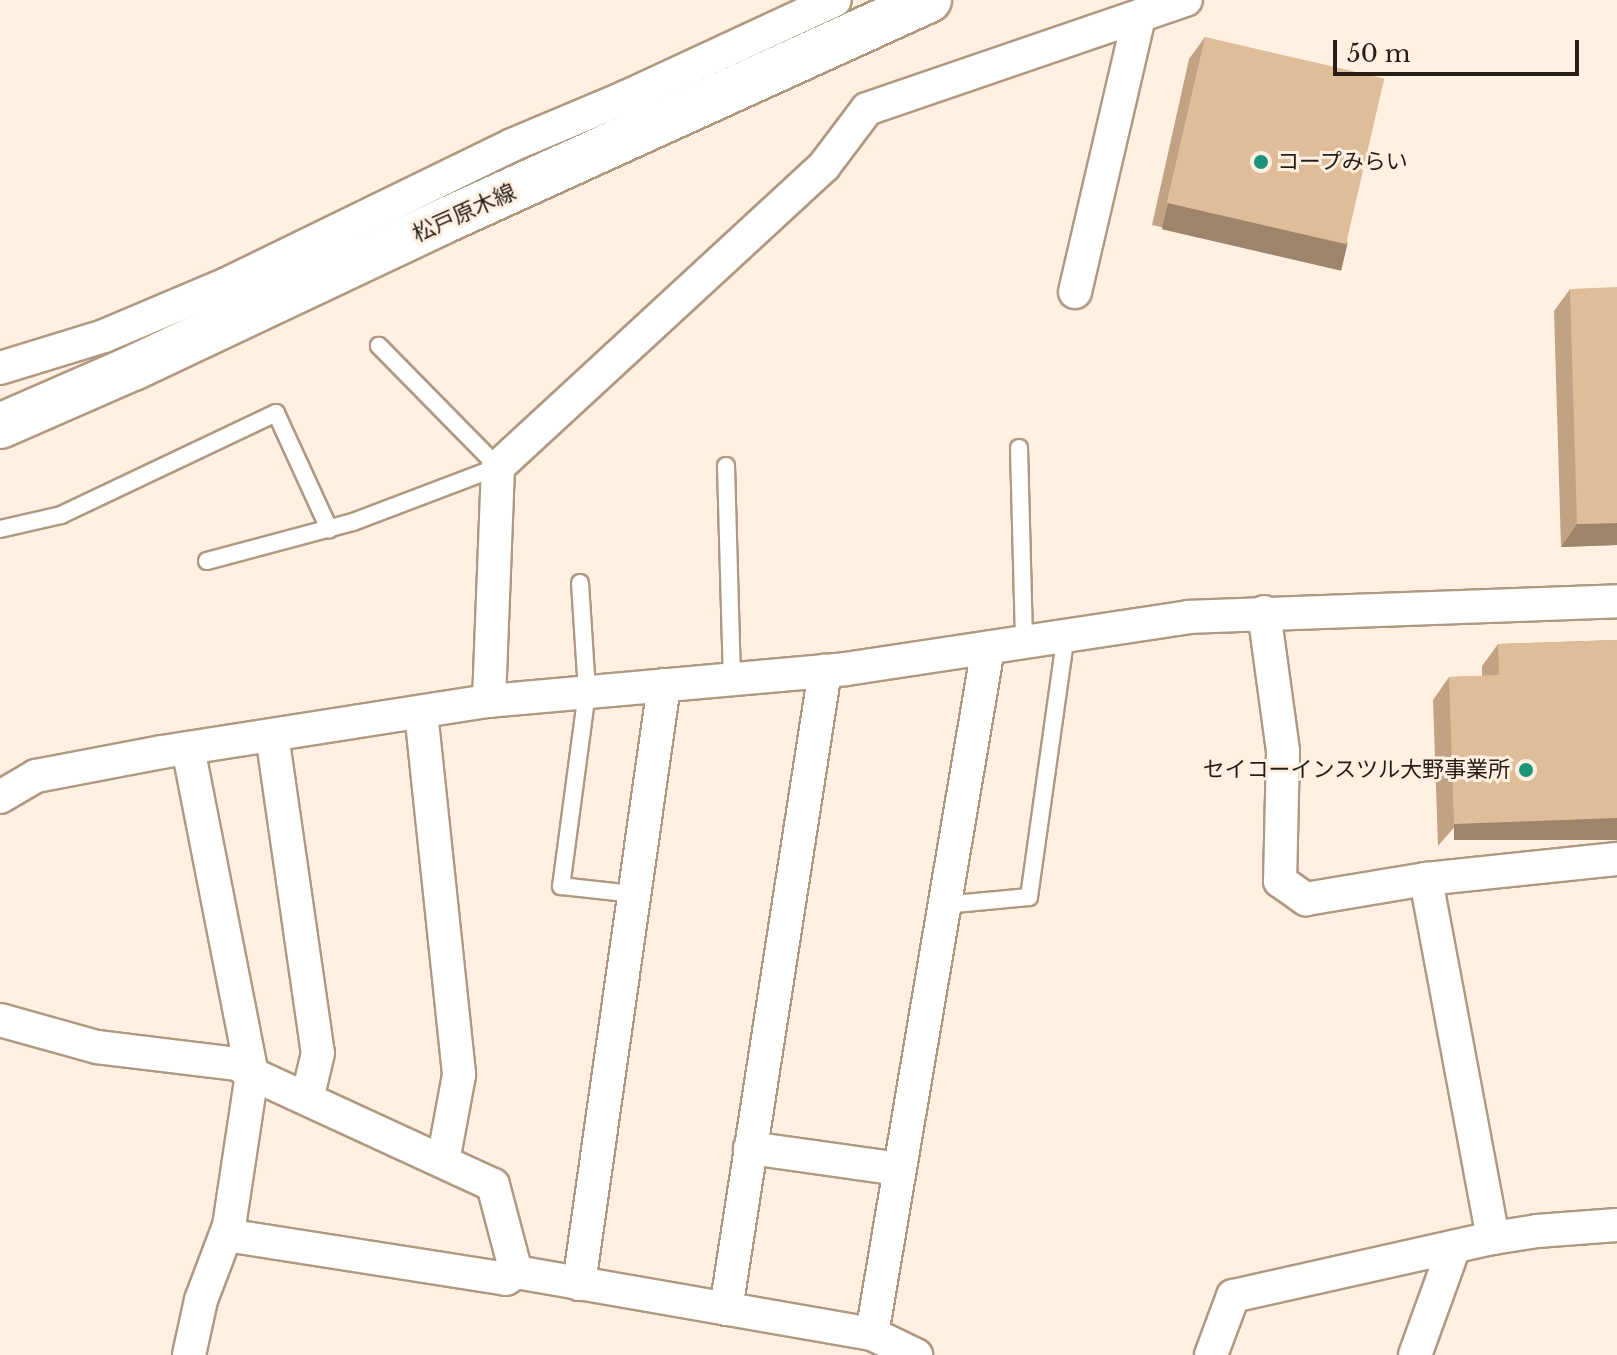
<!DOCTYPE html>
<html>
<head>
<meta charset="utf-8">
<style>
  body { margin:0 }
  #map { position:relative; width:1617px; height:1355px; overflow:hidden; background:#fff0e1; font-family:"Libre Baskerville","Noto Sans JP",serif }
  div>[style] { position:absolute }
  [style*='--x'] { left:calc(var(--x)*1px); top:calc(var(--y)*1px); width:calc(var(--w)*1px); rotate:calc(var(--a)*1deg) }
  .roads { filter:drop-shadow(2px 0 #af9981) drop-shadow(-2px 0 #af9981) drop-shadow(0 2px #af9981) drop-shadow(0 -2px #af9981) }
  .lane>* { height:16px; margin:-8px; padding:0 8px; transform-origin:8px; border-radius:8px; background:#fff }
  .street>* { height:32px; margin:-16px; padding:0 16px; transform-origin:16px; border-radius:16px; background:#fff }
  .secondary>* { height:44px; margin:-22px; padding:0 22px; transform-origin:22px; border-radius:22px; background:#fff }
  .wall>* { inset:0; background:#c1a384 }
  .shaded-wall>* { inset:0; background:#9d846b; transform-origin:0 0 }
  .building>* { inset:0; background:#e0bd99; transform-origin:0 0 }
  .dots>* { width:22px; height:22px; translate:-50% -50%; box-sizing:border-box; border:4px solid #fff0e1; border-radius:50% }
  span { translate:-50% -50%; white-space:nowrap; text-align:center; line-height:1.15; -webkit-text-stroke:6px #fff0e1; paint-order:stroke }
  .poi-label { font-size:22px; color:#261d14 }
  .left { translate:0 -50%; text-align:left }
  .right { translate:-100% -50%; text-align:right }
  .street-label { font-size:22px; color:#261d14 }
  .scale { position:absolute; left:1333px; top:40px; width:246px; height:36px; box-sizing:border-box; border:4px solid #261d14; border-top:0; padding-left:10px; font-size:24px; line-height:28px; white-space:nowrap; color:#261d14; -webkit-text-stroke:6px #fff0e1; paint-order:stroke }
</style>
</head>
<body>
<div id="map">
  <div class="roads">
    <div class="lane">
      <div style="--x:1019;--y:448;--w:194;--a:88.5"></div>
      <div style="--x:726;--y:466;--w:213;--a:88.4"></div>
      <div style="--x:0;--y:529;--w:63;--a:-12.9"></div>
      <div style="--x:61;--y:515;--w:238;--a:-25.4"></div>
      <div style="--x:276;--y:413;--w:128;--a:65.4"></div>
      <div style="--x:207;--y:561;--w:151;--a:-15"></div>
      <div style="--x:353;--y:522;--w:155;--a:-20.8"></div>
      <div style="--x:498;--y:467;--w:170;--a:-134.5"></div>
      <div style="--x:580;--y:583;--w:109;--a:86.3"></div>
      <div style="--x:587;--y:692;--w:196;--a:97.6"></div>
      <div style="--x:561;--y:886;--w:73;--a:6.3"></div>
      <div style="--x:944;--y:905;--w:85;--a:-5.4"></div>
      <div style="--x:1029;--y:897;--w:265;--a:-82"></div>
    </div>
    <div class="street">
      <div style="--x:635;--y:117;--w:22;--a:-114"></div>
      <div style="--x:626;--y:97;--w:230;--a:-24.9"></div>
      <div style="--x:1075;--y:292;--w:283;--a:-76.9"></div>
      <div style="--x:0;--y:368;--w:109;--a:-17.1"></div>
      <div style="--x:104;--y:336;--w:134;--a:-22.9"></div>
      <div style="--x:227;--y:284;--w:317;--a:-26"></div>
      <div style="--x:512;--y:145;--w:124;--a:-22.8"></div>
      <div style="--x:1264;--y:612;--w:140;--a:82.2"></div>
      <div style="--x:1283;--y:751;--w:130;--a:91.3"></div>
      <div style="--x:1280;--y:881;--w:32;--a:35"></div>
      <div style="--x:1306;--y:899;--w:122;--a:-9.5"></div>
      <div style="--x:489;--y:701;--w:234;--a:-87.8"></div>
      <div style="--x:498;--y:467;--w:444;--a:-42.7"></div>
      <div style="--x:824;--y:166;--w:71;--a:-53"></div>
      <div style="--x:867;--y:109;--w:337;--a:-18.9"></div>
      <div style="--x:421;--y:712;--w:365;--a:84"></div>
      <div style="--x:459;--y:1075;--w:87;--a:100.5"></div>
      <div style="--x:272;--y:735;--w:321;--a:81.8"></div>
      <div style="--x:318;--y:1053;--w:47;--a:103.4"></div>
      <div style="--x:188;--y:748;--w:332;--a:78.9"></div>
      <div style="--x:252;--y:1074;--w:265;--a:24.7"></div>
      <div style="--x:493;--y:1185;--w:90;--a:75.2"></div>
      <div style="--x:516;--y:1272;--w:361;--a:9.9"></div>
      <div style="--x:872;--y:1334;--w:49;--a:25.5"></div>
      <div style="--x:0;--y:797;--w:42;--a:-30.3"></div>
      <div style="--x:36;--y:776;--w:128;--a:-10.8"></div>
      <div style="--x:162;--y:752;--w:331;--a:-8.9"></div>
      <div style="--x:489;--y:701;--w:358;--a:-5.1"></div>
      <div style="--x:846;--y:669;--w:346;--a:-8.6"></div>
      <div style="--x:1188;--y:617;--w:429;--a:-2.1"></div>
      <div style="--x:0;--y:1020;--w:101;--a:15.6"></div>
      <div style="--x:97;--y:1047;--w:142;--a:6.9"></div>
      <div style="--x:238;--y:1064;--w:17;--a:36"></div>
      <div style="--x:252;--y:1074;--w:154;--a:98.6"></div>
      <div style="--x:229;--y:1226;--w:79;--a:110.7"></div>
      <div style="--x:201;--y:1300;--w:56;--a:102.3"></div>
      <div style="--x:750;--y:1148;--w:150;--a:8"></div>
      <div style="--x:226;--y:1235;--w:283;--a:8.9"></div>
      <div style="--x:506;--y:1279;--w:12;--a:-35"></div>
      <div style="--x:1493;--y:1238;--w:365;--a:-100.6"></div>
      <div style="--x:1426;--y:879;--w:192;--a:-6"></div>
      <div style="--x:579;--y:1284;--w:605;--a:-81.92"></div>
      <div style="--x:726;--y:1309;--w:646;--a:-81.18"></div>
      <div style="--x:872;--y:1334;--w:696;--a:-80.4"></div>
      <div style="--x:1211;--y:1355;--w:63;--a:-69.6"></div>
      <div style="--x:1233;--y:1296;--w:266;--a:-12.6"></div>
      <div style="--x:1493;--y:1238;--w:45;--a:-9"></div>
      <div style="--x:1537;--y:1231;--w:80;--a:-4.3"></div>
      <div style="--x:1415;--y:1355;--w:115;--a:-70.1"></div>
    </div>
    <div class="secondary">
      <div style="--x:0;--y:426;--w:145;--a:-23.6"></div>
      <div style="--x:133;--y:368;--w:344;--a:-25.3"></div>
      <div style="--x:444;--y:221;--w:533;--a:-24.5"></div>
    </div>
  </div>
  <div class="wall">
    <div style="clip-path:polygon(1205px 37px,1348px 243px,1332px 265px,1152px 225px,1189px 59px)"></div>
    <div style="clip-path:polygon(1570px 289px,1617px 545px,1561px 547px,1554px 311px)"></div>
    <div style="clip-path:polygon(1617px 640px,1438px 846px,1433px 700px,1449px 677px,1482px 676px,1482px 666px,1498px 644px)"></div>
  </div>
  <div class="shaded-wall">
    <div style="left:1168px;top:203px;width:184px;height:27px;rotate:13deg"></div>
    <div style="clip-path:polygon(1617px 523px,1617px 545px,1561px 547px,1577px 524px)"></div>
    <div style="left:1617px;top:818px;width:22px;height:163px;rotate:90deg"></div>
  </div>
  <div class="building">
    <div style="left:1205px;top:37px;width:184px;height:170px;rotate:13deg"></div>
    <div style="clip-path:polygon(1617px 287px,1617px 523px,1577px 524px,1570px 289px)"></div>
    <div style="clip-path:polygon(1617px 640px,1617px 818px,1454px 824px,1449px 677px,1499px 675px,1498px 644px)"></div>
  </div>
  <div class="dots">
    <div style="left:1261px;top:162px;background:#1c9479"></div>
    <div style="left:1526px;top:770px;background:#1c9479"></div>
  </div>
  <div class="poi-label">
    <span class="left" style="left:1277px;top:162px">コープみらい</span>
    <span class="right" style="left:1510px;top:770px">セイコーインスツル大野事業所</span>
  </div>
  <div class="street-label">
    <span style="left:464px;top:213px;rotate:-24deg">松戸原木線</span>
  </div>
  <div class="scale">50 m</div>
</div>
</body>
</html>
